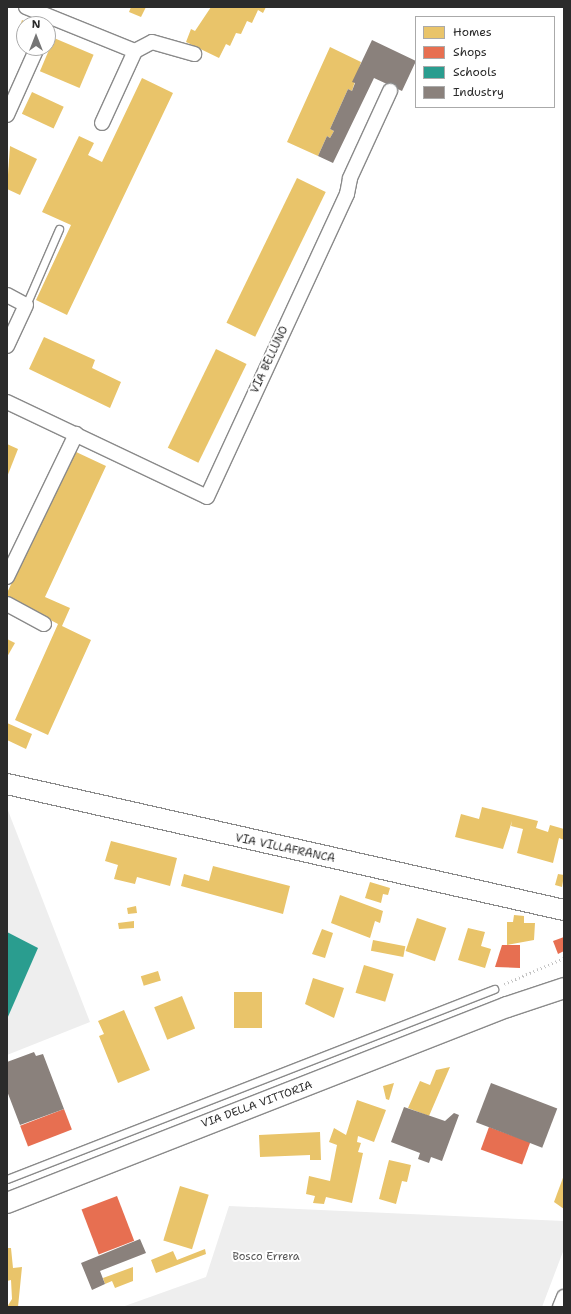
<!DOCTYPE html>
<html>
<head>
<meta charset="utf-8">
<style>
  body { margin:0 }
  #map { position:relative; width:571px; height:1314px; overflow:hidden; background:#fff; font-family:"Shantell Sans",sans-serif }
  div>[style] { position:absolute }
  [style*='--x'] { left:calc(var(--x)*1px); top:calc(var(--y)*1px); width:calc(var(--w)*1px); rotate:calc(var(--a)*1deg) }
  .built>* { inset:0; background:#eee }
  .homes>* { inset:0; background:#e9c46a; transform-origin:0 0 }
  .shops>* { inset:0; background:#e76f51; transform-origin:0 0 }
  .schools>* { inset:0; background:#2a9d8f }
  .industry>* { inset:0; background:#8a817c; transform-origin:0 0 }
  .path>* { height:2.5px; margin-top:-1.25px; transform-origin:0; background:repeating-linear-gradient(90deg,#c2c2c2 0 1px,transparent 0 4px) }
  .roads { filter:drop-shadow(1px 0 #8a8a8a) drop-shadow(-1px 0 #8a8a8a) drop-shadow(0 1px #8a8a8a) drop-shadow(0 -1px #8a8a8a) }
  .lane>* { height:7px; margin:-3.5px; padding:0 3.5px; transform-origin:3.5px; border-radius:3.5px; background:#fff }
  .street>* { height:14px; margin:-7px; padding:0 7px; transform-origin:7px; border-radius:7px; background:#fff }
  .secondary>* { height:20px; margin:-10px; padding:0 10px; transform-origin:10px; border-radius:10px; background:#fff }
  span { translate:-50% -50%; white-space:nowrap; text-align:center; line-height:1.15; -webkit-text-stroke:4px #fff; paint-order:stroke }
  .street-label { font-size:11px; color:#2b2b2b }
  .park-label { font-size:11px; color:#585858 }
  .frame { position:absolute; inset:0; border:8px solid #2b2b2b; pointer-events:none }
  .legend { position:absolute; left:415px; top:16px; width:140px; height:92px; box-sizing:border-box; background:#fff; border:1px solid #aaa; margin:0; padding:5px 7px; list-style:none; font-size:12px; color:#2b2b2b }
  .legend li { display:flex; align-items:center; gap:8px; height:20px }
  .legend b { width:20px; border:1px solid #aaa }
  .north { position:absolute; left:16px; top:16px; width:40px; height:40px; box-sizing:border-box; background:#fff; border:1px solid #aaa; border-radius:50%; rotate:0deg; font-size:11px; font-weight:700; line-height:16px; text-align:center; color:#2b2b2b }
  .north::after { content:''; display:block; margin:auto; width:14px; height:18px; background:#757575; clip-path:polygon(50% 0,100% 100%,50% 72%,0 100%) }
</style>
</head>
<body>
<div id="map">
  <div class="built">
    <div style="clip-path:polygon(7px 808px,90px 1022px,7px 1055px)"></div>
    <div style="clip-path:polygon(229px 1206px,564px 1221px,564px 1249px,542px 1307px,122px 1307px,206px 1277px)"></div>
  </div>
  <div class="homes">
    <div style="clip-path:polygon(131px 7px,146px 7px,141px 17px,129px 12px)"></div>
    <div style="clip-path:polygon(211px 7px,266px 7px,263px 13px,258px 10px,252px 23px,247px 21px,241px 34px,236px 33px,230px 46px,226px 44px,219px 58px,186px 42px,191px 29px,195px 31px)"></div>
    <div style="clip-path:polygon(22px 20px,28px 23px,24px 24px,24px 31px,19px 29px)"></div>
    <div style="left:54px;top:38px;width:43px;height:36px;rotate:23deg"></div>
    <div style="clip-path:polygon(330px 47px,361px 62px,352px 91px,348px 89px,330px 129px,334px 131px,330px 138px,327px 136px,318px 156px,287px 142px)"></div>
    <div style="clip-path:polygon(142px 78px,173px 93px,67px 315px,36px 300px,71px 225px,42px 212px,79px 136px,94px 143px,88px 155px,102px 162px)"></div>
    <div style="left:32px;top:92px;width:35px;height:24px;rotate:25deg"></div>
    <div style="clip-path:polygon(10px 146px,37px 159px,20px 195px,7px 189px)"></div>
    <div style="left:297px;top:178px;width:32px;height:161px;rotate:26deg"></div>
    <div style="clip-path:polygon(44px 337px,95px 360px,92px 368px,121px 382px,110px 408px,29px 369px)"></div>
    <div style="left:216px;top:349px;width:34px;height:110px;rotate:26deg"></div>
    <div style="clip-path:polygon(7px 444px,18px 449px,7px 477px)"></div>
    <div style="clip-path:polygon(74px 451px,106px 466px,45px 597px,70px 608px,62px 626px,91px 640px,48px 735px,15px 720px,58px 624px,7px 597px,7px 593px)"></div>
    <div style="clip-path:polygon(7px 639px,15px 643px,7px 657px)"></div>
    <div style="clip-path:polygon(7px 723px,32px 734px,26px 749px,7px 740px)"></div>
    <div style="clip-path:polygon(482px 807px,538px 821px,536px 828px,548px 832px,550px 825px,564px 829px,564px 840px,559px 838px,553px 863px,517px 853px,523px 829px,511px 826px,512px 821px,503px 849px,455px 837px,461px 814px,479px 819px)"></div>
    <div style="clip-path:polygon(111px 841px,177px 858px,170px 886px,137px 877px,135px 884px,114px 879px,118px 865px,105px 861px)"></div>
    <div style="clip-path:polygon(213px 866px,290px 886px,283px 914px,181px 886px,184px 874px,209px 881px)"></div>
    <div style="clip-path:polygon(558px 874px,564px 875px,562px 887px,555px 885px)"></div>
    <div style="clip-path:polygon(370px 882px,390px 888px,388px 895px,383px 894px,381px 903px,365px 898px)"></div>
    <div style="clip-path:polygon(340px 895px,383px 911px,380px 923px,375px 921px,370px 938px,331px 923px)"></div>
    <div style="clip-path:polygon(136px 906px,137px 913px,128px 914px,127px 908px)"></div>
    <div style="clip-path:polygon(514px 915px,524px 916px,524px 923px,535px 923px,534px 940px,507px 945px,507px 922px,513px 922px)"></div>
    <div style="left:417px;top:918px;width:31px;height:35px;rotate:19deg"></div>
    <div style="clip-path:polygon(134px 921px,134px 928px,119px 929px,118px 923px)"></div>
    <div style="clip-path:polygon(468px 928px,485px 932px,481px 946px,491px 949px,485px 968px,458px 960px)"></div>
    <div style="clip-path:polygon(322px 929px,333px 933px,325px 958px,312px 954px)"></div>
    <div style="left:373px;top:940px;width:33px;height:11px;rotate:11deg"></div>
    <div style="left:364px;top:965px;width:31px;height:29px;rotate:17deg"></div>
    <div style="left:158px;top:971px;width:10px;height:18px;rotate:73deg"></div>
    <div style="clip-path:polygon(313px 978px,344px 988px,334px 1018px,305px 1004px)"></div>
    <div style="left:234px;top:992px;width:28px;height:36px"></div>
    <div style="left:182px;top:996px;width:35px;height:30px;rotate:68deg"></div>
    <div style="clip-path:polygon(124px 1010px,150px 1070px,118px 1083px,99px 1036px,104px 1034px,98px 1021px)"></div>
    <div style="clip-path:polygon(450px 1067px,429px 1116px,408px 1108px,420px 1081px,430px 1085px,436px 1070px)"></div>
    <div style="clip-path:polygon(394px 1083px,389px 1100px,386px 1099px,383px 1086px)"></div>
    <div style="clip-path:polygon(357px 1100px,386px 1110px,374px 1142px,358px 1136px,357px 1142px,361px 1143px,358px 1152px,363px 1153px,352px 1203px,326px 1197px,324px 1204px,313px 1203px,315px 1196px,306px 1194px,309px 1176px,330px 1181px,337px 1145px,329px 1142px,334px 1128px,346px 1135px)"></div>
    <div style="clip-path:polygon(320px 1132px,321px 1160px,310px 1160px,310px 1155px,260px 1157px,259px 1135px)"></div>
    <div style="clip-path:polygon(389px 1160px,411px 1165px,407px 1182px,402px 1181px,396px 1204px,379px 1199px)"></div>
    <div style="clip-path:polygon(564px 1175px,564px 1209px,554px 1202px)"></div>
    <div style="left:180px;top:1186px;width:30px;height:57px;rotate:17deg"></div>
    <div style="clip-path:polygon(7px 1248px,11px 1248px,13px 1268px,22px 1267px,18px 1307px,7px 1307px,12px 1299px,11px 1280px,7px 1281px)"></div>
    <div style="clip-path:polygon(205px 1249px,206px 1254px,156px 1273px,151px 1260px,173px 1251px,177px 1260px)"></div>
    <div style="clip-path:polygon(133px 1267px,133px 1281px,115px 1288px,112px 1281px,105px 1284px,103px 1278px)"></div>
  </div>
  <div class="shops">
    <div style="clip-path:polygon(564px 937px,564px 951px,558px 954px,553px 941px)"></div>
    <div style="clip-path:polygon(502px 945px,520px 945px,520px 968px,495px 967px)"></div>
    <div style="left:64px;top:1109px;width:22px;height:47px;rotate:69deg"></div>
    <div style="left:489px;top:1127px;width:44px;height:24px;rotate:20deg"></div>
    <div style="left:117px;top:1196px;width:48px;height:38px;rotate:69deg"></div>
  </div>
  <div class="schools">
    <div style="clip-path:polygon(7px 932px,38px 948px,7px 1019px)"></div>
  </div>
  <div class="industry">
    <div style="clip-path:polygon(372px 40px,416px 61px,402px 91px,374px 78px,333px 163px,318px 156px,327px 136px,330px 138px,334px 131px,330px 129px,348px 89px,352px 91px,355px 83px,352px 82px)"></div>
    <div style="clip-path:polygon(34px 1052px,36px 1056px,43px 1054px,64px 1109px,20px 1125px,7px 1091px,7px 1062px)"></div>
    <div style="left:491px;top:1083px;width:71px;height:42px;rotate:21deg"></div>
    <div style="clip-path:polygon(404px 1107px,445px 1121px,454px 1113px,459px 1115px,442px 1161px,431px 1157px,429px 1163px,418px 1159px,420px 1153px,391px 1142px)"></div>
    <div style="clip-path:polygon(140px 1239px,146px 1253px,100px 1271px,105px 1284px,92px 1290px,81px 1263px)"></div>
  </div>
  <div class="path">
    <div style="--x:504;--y:984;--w:65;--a:-23.4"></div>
  </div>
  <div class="roads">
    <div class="lane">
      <div style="--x:26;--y:305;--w:83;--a:-66.5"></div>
      <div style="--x:7;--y:1179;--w:523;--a:-21.31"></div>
    </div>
    <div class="street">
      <div style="--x:26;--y:7;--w:118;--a:22"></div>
      <div style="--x:135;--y:51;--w:79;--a:114.6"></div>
      <div style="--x:135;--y:51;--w:19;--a:-28"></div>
      <div style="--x:152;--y:42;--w:44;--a:15.9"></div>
      <div style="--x:7;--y:115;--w:73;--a:-65.9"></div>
      <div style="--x:7;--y:295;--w:21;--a:28"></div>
      <div style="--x:26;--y:305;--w:45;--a:114.9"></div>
      <div style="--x:7;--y:402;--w:221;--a:25.4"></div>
      <div style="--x:207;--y:497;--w:334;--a:-65.2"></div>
      <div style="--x:347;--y:194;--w:16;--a:-79"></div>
      <div style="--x:350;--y:178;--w:96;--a:-65.3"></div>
      <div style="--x:7;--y:577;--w:159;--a:-64.2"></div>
      <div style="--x:7;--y:604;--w:42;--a:28.4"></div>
      <div style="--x:560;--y:1307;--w:11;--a:-68"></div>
    </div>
    <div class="secondary">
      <div style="--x:7;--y:784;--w:571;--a:12.75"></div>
      <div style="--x:7;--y:1203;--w:537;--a:-21.41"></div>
      <div style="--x:507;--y:1007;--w:60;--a:-18.4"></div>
    </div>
  </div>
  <div class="street-label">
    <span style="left:270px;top:360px;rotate:-65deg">VIA BELLUNO</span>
    <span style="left:285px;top:849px;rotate:12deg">VIA VILLAFRANCA</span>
    <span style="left:257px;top:1105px;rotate:-20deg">VIA DELLA VITTORIA</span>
  </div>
  <div class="park-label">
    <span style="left:266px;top:1257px">Bosco Errera</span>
  </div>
  <div class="frame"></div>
  <ul class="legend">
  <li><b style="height:11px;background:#e9c46a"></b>Homes</li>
  <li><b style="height:11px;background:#e76f51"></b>Shops</li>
  <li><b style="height:11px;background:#2a9d8f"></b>Schools</li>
  <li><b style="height:11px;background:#8a817c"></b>Industry</li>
  </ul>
  <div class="north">N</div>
</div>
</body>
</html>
